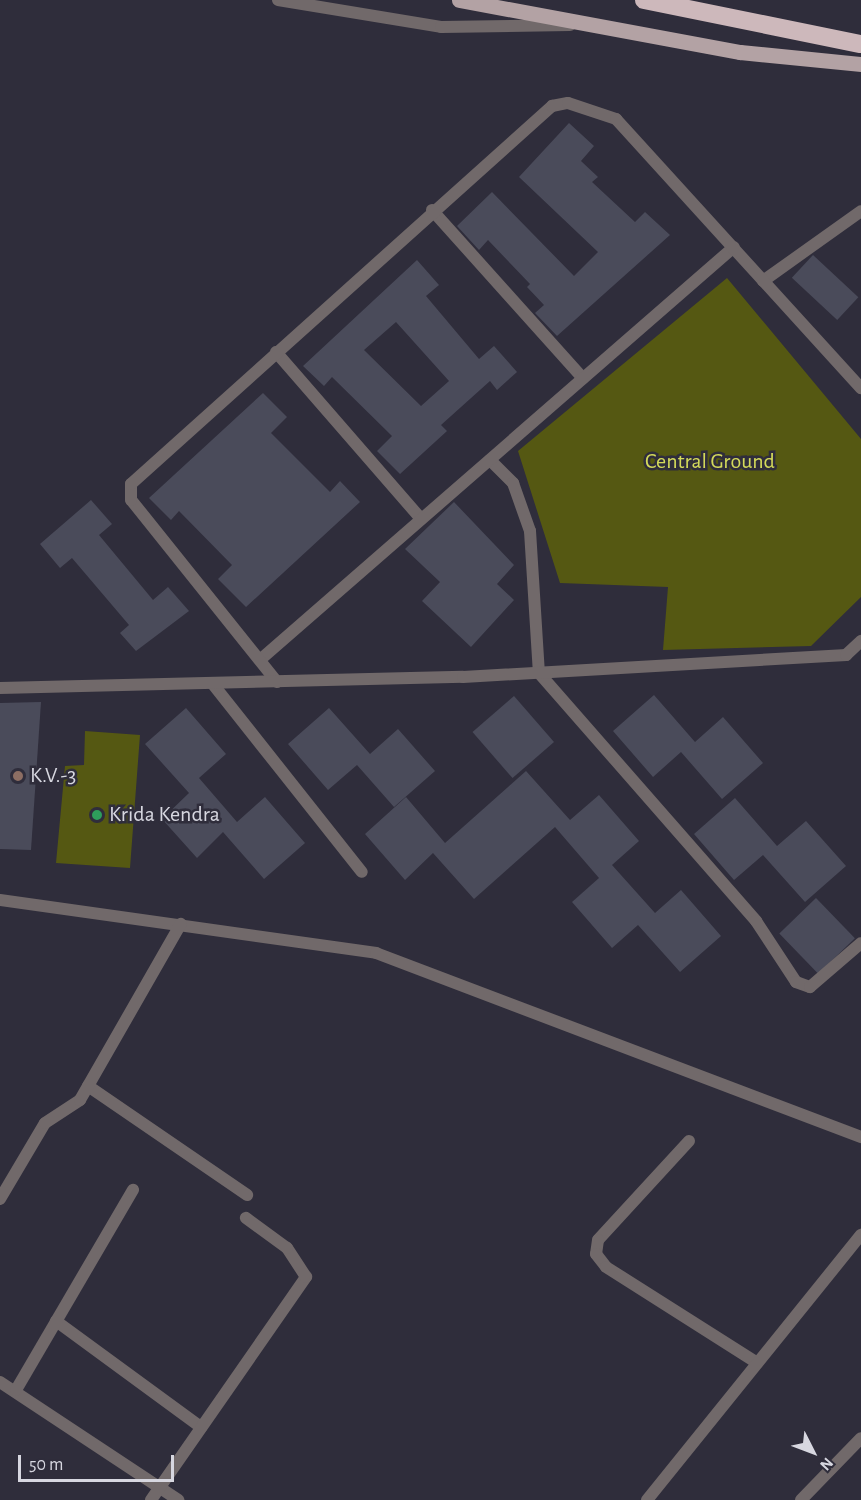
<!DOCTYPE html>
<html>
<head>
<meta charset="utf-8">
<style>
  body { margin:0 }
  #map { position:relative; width:861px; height:1500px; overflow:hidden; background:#2f2d3b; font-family:"Alegreya Sans",sans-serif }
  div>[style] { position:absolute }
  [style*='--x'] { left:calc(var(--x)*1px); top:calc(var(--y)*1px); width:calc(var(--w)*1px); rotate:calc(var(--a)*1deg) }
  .green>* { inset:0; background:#555812 }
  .building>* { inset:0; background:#4a4b5a; transform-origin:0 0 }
  .lane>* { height:12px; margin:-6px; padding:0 6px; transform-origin:6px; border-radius:6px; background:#71696a }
  .street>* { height:12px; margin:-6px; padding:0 6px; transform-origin:6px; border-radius:6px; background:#71696a }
  .primary>* { height:15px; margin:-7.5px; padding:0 7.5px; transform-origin:7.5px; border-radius:7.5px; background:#b3a2a4 }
  .highway>* { height:18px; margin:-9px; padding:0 9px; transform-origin:9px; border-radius:9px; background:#cdb8bb }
  .dots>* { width:16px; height:16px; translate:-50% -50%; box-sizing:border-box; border:3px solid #2f2d3b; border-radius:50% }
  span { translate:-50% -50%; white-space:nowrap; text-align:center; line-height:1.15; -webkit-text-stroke:5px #2f2d3b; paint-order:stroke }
  .park-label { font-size:22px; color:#d4da5a }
  .poi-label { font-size:22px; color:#d7d7e0 }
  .left { translate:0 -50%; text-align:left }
  .north { position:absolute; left:783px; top:1422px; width:60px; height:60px; -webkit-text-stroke:4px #2f2d3b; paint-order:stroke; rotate:132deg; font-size:16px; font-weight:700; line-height:24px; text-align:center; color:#d7d7e0 }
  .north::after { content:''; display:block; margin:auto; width:21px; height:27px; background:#d7d7e0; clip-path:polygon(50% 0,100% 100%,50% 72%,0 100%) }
  .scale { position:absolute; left:18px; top:1455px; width:156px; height:27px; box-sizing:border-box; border:3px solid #d7d7e0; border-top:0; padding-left:8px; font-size:18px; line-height:21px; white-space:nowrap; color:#d7d7e0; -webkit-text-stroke:4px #2f2d3b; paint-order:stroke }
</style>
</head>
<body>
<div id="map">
  <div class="green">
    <div style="clip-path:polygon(727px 278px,861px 439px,861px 597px,811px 646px,663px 650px,668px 587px,560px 583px,518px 451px)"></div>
    <div style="clip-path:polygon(85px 731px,140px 735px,130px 868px,56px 863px,65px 766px,84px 765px)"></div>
  </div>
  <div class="building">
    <div style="clip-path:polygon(569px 123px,594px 146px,581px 161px,598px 177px,592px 182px,635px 222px,645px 212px,670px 235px,557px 336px,535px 313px,544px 305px,527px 287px,530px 284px,488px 240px,479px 250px,457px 226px,492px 192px,574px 276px,598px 252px,519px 177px)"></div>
    <div style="left:813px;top:255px;width:62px;height:31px;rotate:43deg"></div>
    <div style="clip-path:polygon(evenodd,417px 260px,439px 285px,426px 296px,479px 359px,494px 346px,517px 372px,497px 390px,490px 381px,441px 425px,447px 431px,400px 474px,377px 451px,392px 436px,332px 377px,324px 386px,303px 366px,417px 260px,396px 322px,449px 381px,421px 406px,364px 350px,396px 322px)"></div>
    <div style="clip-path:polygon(263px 393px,287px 417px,271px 433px,330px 492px,340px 481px,360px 502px,246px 607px,218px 579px,232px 565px,179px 511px,171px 520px,149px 498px)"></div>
    <div style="clip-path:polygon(91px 500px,112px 524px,99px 535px,153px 600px,168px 587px,189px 611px,136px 651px,120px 633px,129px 625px,72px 558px,60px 568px,40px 544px)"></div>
    <div style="clip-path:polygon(454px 502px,514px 565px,497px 584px,514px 600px,471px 647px,422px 601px,440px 582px,405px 549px)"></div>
    <div style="clip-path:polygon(654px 695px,695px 742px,723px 717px,763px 763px,722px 799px,681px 752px,653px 777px,613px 731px)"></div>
    <div style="left:514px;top:696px;width:61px;height:55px;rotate:49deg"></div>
    <div style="clip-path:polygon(41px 702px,31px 850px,0 849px,0 703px)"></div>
    <div style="clip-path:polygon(186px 708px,226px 754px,199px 778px,237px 822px,265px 797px,305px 843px,264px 879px,223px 832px,197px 858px,162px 819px,189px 793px,145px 744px)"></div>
    <div style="clip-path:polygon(329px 708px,370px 754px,398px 729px,435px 771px,394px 807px,357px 765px,328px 790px,288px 744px)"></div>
    <div style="clip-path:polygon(526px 771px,570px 820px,599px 795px,639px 841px,612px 865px,655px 913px,681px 890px,721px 936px,680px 972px,638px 925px,612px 948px,572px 902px,599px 878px,555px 827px,474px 899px,433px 853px,405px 880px,365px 834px,406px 797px,445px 843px)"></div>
    <div style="clip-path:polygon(735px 798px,777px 846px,806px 821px,846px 866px,805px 902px,763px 855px,734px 880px,694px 834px)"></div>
    <div style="left:816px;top:898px;width:56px;height:51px;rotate:46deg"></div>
  </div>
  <div class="lane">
    <div style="--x:278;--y:0;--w:165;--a:9.4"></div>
    <div style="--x:441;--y:27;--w:129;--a:-0.9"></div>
  </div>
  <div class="street">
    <div style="--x:432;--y:210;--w:226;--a:48.1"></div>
    <div style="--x:763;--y:281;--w:120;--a:-35.5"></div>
    <div style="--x:276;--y:352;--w:221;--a:49"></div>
    <div style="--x:490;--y:460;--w:33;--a:45"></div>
    <div style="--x:513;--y:483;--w:51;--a:70.5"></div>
    <div style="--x:530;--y:531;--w:142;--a:86.4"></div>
    <div style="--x:539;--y:673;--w:330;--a:48.8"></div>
    <div style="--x:756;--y:921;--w:73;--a:56.7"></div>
    <div style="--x:796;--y:982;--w:15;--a:20"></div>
    <div style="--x:810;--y:987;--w:67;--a:-40.8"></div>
    <div style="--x:261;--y:659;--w:627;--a:-41.06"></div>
    <div style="--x:277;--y:682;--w:233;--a:-128.7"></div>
    <div style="--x:131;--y:500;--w:16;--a:-90"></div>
    <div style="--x:131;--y:484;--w:566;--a:-41.92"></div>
    <div style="--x:552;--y:106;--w:16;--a:-11"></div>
    <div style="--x:568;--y:103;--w:51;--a:18.4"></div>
    <div style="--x:616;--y:119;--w:364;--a:47.7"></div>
    <div style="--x:212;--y:683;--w:241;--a:51.6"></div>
    <div style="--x:0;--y:688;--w:463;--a:-1.4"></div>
    <div style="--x:463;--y:677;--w:384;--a:-3.3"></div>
    <div style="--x:846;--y:655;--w:21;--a:-43"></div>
    <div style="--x:0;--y:900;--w:380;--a:8"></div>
    <div style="--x:376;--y:953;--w:519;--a:20.78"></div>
    <div style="--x:88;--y:1086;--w:193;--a:34.4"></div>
    <div style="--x:689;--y:1141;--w:134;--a:132.6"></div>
    <div style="--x:598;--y:1240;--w:14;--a:98"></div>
    <div style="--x:596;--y:1254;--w:16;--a:52"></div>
    <div style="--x:606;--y:1267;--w:179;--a:32.4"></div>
    <div style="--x:0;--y:1199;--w:88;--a:-59.4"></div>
    <div style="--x:45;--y:1123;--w:42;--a:-33.3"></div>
    <div style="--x:80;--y:1100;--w:203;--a:-60.2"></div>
    <div style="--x:56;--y:1321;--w:180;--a:36.2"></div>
    <div style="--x:0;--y:1382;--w:214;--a:33.5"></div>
    <div style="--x:16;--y:1390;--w:232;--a:-59.7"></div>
    <div style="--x:151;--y:1500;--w:272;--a:-55.2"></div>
    <div style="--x:306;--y:1277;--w:35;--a:-123"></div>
    <div style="--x:287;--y:1248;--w:51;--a:-143.8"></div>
    <div style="--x:647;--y:1500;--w:341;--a:-51.1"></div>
    <div style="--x:801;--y:1500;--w:86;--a:-45.9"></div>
  </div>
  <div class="primary">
    <div style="--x:459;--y:0;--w:286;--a:10.5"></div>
    <div style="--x:740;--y:52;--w:122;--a:5.7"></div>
  </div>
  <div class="highway">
    <div style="--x:644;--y:0;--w:221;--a:11.5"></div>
  </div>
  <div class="dots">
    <div style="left:18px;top:776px;background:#8d6e63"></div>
    <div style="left:97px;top:815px;background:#2e9e5b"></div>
  </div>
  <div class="park-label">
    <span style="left:710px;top:462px">Central Ground</span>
  </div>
  <div class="poi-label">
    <span class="left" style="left:30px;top:776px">K.V.-3</span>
    <span class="left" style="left:109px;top:815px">Krida Kendra</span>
  </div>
  <div class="north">N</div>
  <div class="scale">50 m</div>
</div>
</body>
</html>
